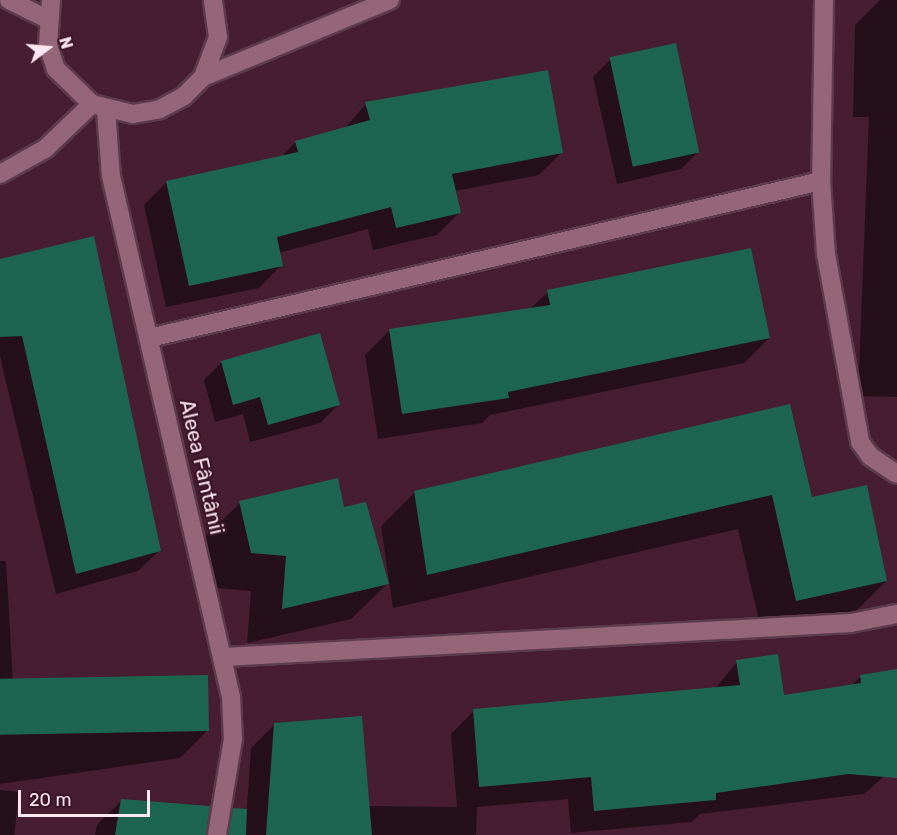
<!DOCTYPE html>
<html>
<head>
<meta charset="utf-8">
<style>
  body { margin:0 }
  #map { position:relative; width:897px; height:835px; overflow:hidden; background:#461d31; font-family:Rubik,sans-serif }
  div>[style] { position:absolute }
  [style*='--x'] { left:calc(var(--x)*1px); top:calc(var(--y)*1px); width:calc(var(--w)*1px); rotate:calc(var(--a)*1deg) }
  .shadow>* { inset:0; background:#0007; transform-origin:0 0 }
  .building>* { inset:0; background:#1d6551; transform-origin:0 0 }
  .roads { filter:drop-shadow(2px 0 #5d3b4d) drop-shadow(-2px 0 #5d3b4d) drop-shadow(0 2px #5d3b4d) drop-shadow(0 -2px #5d3b4d) }
  .minor>* { height:18px; margin:-9px; padding:0 9px; transform-origin:9px; border-radius:9px; background:#95657a }
  span { translate:-50% -50%; white-space:nowrap; text-align:center; line-height:1.15; -webkit-text-stroke:4.5px #3b1327; paint-order:stroke }
  .street-label { font-size:21px; color:#fde7f0 }
  .north { position:absolute; left:18px; top:18px; width:60px; height:60px; -webkit-text-stroke:4px #3b1327; paint-order:stroke; rotate:74deg; font-size:16px; font-weight:700; line-height:24px; text-align:center; color:#fde7f0 }
  .north::after { content:''; display:block; margin:auto; width:21px; height:27px; background:#fde7f0; clip-path:polygon(50% 0,100% 100%,50% 72%,0 100%) }
  .scale { position:absolute; left:18px; top:790px; width:132px; height:27px; box-sizing:border-box; border:3px solid #fde7f0; border-top:0; padding-left:8px; font-size:18px; line-height:21px; white-space:nowrap; color:#fde7f0; -webkit-text-stroke:4px #3b1327; paint-order:stroke }
</style>
</head>
<body>
<div id="map">
  <div class="shadow">
    <div style="clip-path:polygon(880px 0,897px 0,897px 397px,858px 396px,869px 117px,853px 117px,855px 25px)"></div>
    <div style="clip-path:polygon(611px 59px,699px 151px,681px 169px,617px 184px,593px 77px)"></div>
    <div style="clip-path:polygon(366px 104px,562px 152px,539px 175px,455px 191px,460px 212px,437px 235px,373px 250px,368px 229px,278px 253px,281px 265px,259px 288px,166px 307px,144px 205px,167px 182px,280px 158px,296px 142px,344px 129px)"></div>
    <div style="clip-path:polygon(0 261px,159px 551px,138px 571px,56px 594px,0 356px)"></div>
    <div style="clip-path:polygon(548px 292px,769px 338px,744px 363px,490px 415px,482px 423px,378px 439px,365px 355px,390px 330px,530px 309px)"></div>
    <div style="clip-path:polygon(222px 362px,338px 405px,320px 423px,250px 442px,243px 414px,215px 422px,204px 380px)"></div>
    <div style="clip-path:polygon(789px 406px,811px 499px,886px 581px,852px 615px,762px 634px,738px 529px,393px 608px,381px 526px,415px 492px)"></div>
    <div style="clip-path:polygon(240px 503px,343px 508px,388px 583px,351px 619px,247px 643px,251px 591px,216px 588px,204px 538px)"></div>
    <div style="clip-path:polygon(0 561px,6px 561px,14px 701px,208px 730px,180px 758px,0 784px)"></div>
    <div style="clip-path:polygon(737px 662px,782px 697px,851px 686px,860px 677px,897px 671px,897px 765px,864px 794px,700px 814px,692px 822px,571px 833px,568px 799px,477px 807px,476px 835px,245px 835px,251px 748px,274px 725px,368px 806px,457px 807px,451px 734px,474px 711px,715px 689px)"></div>
    <div style="left:0;top:790px;width:19px;height:45px;rotate:6deg"></div>
    <div style="clip-path:polygon(122px 800px,196px 835px,95px 835px,97px 825px)"></div>
  </div>
  <div class="building">
    <div style="left:676px;top:43px;width:112px;height:68px;rotate:78deg"></div>
    <div style="clip-path:polygon(548px 70px,563px 153px,452px 174px,461px 213px,396px 228px,391px 207px,277px 237px,283px 266px,189px 286px,166px 181px,298px 152px,295px 141px,370px 120px,365px 102px)"></div>
    <div style="clip-path:polygon(94px 236px,161px 551px,76px 574px,22px 336px,0 337px,0 259px)"></div>
    <div style="clip-path:polygon(751px 248px,770px 338px,508px 392px,509px 398px,402px 414px,389px 329px,550px 305px,547px 290px)"></div>
    <div style="clip-path:polygon(320px 333px,340px 405px,268px 425px,260px 397px,233px 405px,221px 361px)"></div>
    <div style="clip-path:polygon(790px 404px,812px 497px,867px 485px,887px 581px,796px 601px,772px 495px,427px 575px,414px 491px)"></div>
    <div style="clip-path:polygon(338px 478px,344px 507px,366px 502px,389px 584px,282px 609px,286px 556px,251px 553px,239px 501px)"></div>
    <div style="clip-path:polygon(778px 654px,784px 695px,861px 683px,860px 675px,897px 669px,897px 778px,848px 774px,716px 793px,716px 800px,594px 811px,591px 777px,479px 787px,473px 709px,740px 685px,736px 660px)"></div>
    <div style="left:208px;top:675px;width:56px;height:210px;rotate:89deg"></div>
    <div style="clip-path:polygon(362px 716px,372px 835px,266px 835px,274px 723px)"></div>
    <div style="clip-path:polygon(121px 799px,210px 806px,206px 835px,115px 835px)"></div>
    <div style="clip-path:polygon(233px 808px,247px 809px,246px 835px,228px 835px)"></div>
  </div>
  <div class="roads">
    <div class="minor">
      <div style="--x:9;--y:0;--w:42;--a:26.6"></div>
      <div style="--x:51;--y:0;--w:45;--a:93.8"></div>
      <div style="--x:48;--y:45;--w:25;--a:72"></div>
      <div style="--x:56;--y:69;--w:50;--a:44.2"></div>
      <div style="--x:92;--y:104;--w:42;--a:13.7"></div>
      <div style="--x:133;--y:114;--w:27;--a:-10"></div>
      <div style="--x:160;--y:109;--w:27;--a:-28"></div>
      <div style="--x:184;--y:96;--w:27;--a:-45"></div>
      <div style="--x:203;--y:77;--w:43;--a:-69.4"></div>
      <div style="--x:218;--y:37;--w:37;--a:-98"></div>
      <div style="--x:824;--y:0;--w:181;--a:90.9"></div>
      <div style="--x:821;--y:181;--w:73;--a:86.1"></div>
      <div style="--x:826;--y:254;--w:191;--a:79.7"></div>
      <div style="--x:860;--y:442;--w:17;--a:54"></div>
      <div style="--x:870;--y:456;--w:32;--a:34"></div>
      <div style="--x:203;--y:77;--w:202;--a:-22.4"></div>
      <div style="--x:106;--y:110;--w:66;--a:85.7"></div>
      <div style="--x:111;--y:176;--w:535;--a:77.03"></div>
      <div style="--x:231;--y:697;--w:42;--a:87.3"></div>
      <div style="--x:233;--y:739;--w:97;--a:99.5"></div>
      <div style="--x:0;--y:174;--w:51;--a:-29.1"></div>
      <div style="--x:45;--y:149;--w:65;--a:-43.8"></div>
      <div style="--x:149;--y:338;--w:690;--a:-13.15"></div>
      <div style="--x:224;--y:657;--w:628;--a:-3.1"></div>
      <div style="--x:851;--y:623;--w:47;--a:-11.1"></div>
    </div>
  </div>
  <div class="street-label">
    <span style="left:202px;top:467px;rotate:77deg">Aleea Fântânii</span>
  </div>
  <div class="north">N</div>
  <div class="scale">20 m</div>
</div>
</body>
</html>
